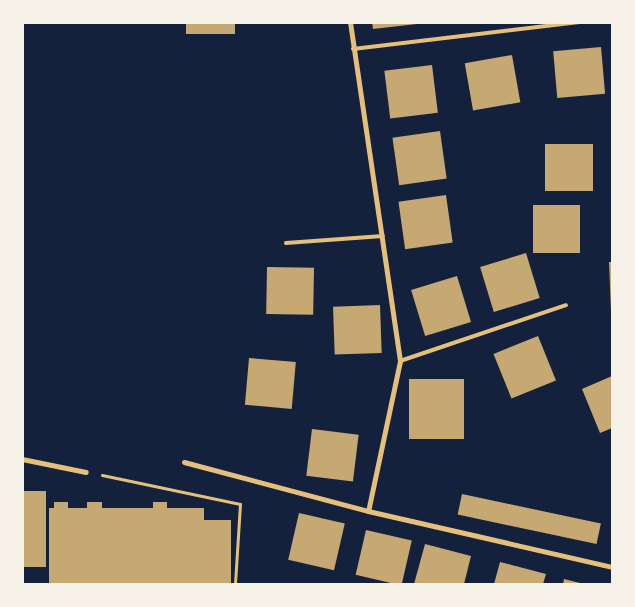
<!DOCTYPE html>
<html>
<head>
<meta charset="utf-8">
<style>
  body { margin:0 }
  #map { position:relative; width:635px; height:607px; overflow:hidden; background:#14213d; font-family:Manrope,sans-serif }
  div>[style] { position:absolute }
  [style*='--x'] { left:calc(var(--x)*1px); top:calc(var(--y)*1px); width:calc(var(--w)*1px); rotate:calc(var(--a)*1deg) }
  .building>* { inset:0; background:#c6a872; transform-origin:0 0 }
  .path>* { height:3px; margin:-1.5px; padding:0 1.5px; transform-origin:1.5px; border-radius:1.5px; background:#e5c07b }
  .service>* { height:4px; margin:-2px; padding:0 2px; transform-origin:2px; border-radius:2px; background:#e5c07b }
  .minor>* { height:5px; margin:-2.5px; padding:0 2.5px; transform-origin:2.5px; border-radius:2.5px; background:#e5c07b }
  span { translate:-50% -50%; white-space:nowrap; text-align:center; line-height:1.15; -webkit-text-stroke:4.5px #f6f1e7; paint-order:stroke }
  .frame { position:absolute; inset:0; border:24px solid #f6f1e7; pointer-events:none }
</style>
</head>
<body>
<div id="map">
  <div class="building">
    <div style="left:186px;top:22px;width:49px;height:12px"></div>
    <div style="clip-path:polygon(372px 22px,417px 22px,417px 24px,373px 29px)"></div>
    <div style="left:601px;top:47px;width:47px;height:48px;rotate:85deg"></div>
    <div style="left:512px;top:55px;width:48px;height:48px;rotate:80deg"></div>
    <div style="left:432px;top:65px;width:48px;height:48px;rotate:83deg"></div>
    <div style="left:440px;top:131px;width:48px;height:48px;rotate:82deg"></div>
    <div style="left:545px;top:144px;width:48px;height:47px"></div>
    <div style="left:446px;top:195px;width:48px;height:48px;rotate:82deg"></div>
    <div style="left:533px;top:205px;width:47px;height:48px"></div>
    <div style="left:526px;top:253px;width:47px;height:48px;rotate:73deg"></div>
    <div style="clip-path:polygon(609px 262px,612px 262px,612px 311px,611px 311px)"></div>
    <div style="left:267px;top:267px;width:47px;height:47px;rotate:1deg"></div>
    <div style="left:457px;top:276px;width:48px;height:48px;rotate:73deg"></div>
    <div style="left:380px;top:305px;width:48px;height:47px;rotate:88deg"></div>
    <div style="left:538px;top:336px;width:48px;height:48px;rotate:68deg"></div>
    <div style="left:249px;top:358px;width:47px;height:47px;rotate:5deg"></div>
    <div style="clip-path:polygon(612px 376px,612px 428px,600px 433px,582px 389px)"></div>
    <div style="left:409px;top:379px;width:55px;height:60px"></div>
    <div style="left:312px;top:429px;width:47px;height:47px;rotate:7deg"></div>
    <div style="left:22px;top:491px;width:24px;height:76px"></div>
    <div style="left:462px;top:494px;width:142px;height:21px;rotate:12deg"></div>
    <div style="clip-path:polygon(54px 502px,68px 502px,68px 508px,87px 508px,87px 502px,102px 502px,102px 508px,153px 508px,153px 502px,167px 502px,167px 508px,204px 508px,204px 520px,231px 520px,231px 584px,49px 584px,49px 508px,54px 508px)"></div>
    <div style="left:299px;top:513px;width:47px;height:48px;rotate:13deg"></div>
    <div style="left:366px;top:530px;width:47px;height:46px;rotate:13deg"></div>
    <div style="clip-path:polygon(425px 544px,471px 556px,464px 584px,414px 584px)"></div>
    <div style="clip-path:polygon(500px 562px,546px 574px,543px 584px,494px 584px)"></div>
    <div style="clip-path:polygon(564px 579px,584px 584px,563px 584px)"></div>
  </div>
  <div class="path">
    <div style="--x:102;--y:475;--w:141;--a:11.9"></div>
    <div style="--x:240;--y:504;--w:80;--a:93.6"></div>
  </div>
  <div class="service">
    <div style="--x:353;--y:49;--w:228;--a:-6.8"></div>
    <div style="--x:286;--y:243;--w:97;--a:-4.1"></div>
    <div style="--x:400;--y:361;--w:175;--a:-18.6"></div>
  </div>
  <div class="minor">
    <div style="--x:350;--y:22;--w:343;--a:81.6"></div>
    <div style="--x:400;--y:361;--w:153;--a:102"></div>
    <div style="--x:22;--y:459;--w:65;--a:11.5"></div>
    <div style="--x:184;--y:462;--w:190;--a:14.9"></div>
    <div style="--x:368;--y:511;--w:250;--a:12.9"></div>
  </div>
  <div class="frame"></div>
</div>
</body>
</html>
